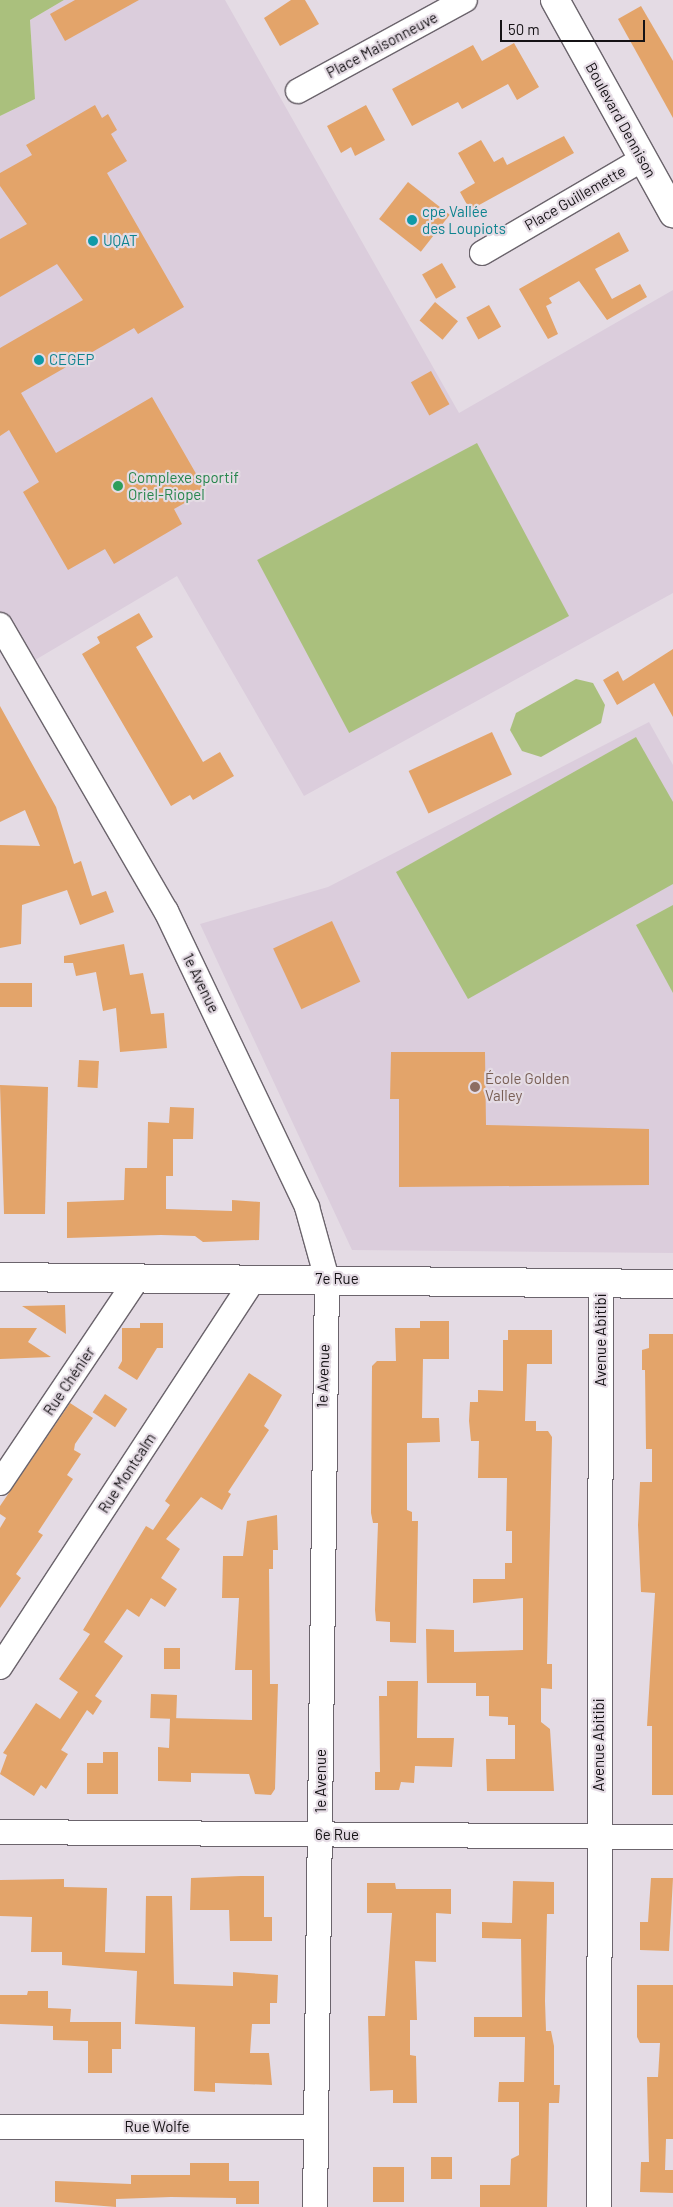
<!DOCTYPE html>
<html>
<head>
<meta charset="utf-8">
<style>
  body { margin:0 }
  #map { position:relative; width:673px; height:2207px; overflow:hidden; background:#e4dbe4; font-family:Barlow,sans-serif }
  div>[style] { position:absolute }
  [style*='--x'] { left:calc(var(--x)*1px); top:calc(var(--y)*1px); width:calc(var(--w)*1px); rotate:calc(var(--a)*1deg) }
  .built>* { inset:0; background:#dbcddc }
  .green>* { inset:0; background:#aac07d; transform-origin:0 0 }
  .building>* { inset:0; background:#e3a46a; transform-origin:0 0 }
  .roads { filter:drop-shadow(1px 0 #6b646c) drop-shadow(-1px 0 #6b646c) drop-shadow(0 1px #6b646c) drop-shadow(0 -1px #6b646c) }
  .street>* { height:24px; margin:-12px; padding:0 12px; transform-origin:12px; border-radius:12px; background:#fff }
  .secondary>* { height:28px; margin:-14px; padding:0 14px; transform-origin:14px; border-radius:14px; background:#fff }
  .dots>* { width:14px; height:14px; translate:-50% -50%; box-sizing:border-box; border:2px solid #e4dbe4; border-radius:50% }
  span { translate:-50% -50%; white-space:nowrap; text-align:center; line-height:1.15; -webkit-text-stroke:4.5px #e4dbe4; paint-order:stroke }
  .street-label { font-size:15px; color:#151215 }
  .culture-label { font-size:15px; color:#0d838f }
  .left { translate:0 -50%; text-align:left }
  .leisure-label { font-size:15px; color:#27864d }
  .education-label { font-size:15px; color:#785e54 }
  .scale { position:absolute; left:500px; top:20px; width:145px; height:22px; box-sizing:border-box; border:2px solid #151215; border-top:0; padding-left:6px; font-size:15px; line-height:18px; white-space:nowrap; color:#151215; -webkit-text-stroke:4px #e4dbe4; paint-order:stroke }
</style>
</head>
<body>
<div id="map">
  <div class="built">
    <div style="clip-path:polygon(64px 0,225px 0,459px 413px,673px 290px,673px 593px,304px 796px,177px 576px,25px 666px,0 622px,0 116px,35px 99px,30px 20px)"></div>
    <div style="clip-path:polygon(649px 722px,673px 765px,673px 1253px,352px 1250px,200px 924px,328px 887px)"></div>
  </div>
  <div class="green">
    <div style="clip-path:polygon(0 0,64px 0,30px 20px,35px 99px,0 116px)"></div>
    <div style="left:477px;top:443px;width:196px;height:249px;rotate:62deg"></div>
    <div style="clip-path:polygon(576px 679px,593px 683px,605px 705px,601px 723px,541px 757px,522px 751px,510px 730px,516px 713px)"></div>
    <div style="clip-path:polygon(636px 737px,673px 802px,673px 884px,468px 999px,396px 872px)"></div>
    <div style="clip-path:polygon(673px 905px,673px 993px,636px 925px)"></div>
  </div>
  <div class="building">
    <div style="clip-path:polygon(75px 0,139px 0,65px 41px,50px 14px)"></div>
    <div style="clip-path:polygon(291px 0,305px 0,319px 24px,280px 46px,264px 18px)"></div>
    <div style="clip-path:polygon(641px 6px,673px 61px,673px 118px,618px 19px)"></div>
    <div style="clip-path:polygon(514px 43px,539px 87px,517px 100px,508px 84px,462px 109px,458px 102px,412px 126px,392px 89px,473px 45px,482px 61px)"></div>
    <div style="clip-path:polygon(95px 105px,102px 118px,108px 114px,117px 130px,111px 134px,127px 161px,107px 173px,184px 307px,138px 334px,134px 328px,21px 393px,56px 453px,152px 397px,206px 491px,174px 509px,182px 524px,114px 564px,105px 549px,68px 570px,23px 492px,39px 482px,9px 430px,0 436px,0 348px,83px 300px,57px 264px,0 297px,0 239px,27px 224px,0 186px,0 173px,32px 155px,26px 145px)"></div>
    <div style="clip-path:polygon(366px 105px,385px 140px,355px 156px,351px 147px,341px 153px,327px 126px)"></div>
    <div style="clip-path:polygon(564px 136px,574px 153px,470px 210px,460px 192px,475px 183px,458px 153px,481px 140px,494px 162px,503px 157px,507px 165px)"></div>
    <div style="left:408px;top:182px;width:53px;height:47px;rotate:38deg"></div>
    <div style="clip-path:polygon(619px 232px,629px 251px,595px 269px,612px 299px,640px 284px,647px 297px,607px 320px,579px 281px,549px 298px,552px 303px,546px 306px,558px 334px,548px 339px,519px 289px)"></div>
    <div style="left:442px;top:263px;width:28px;height:23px;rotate:60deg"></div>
    <div style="left:435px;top:302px;width:30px;height:24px;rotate:40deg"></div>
    <div style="left:489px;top:305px;width:25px;height:26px;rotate:61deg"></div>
    <div style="left:431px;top:371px;width:38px;height:23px;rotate:61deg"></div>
    <div style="clip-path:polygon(139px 613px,153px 637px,136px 647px,203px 762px,220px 752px,234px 776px,193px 800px,190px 795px,171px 806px,82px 654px,100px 643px,97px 637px)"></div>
    <div style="clip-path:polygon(673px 649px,673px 717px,654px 683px,617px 705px,603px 680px,618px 671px,623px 681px)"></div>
    <div style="clip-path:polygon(0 706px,56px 807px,74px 864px,81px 861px,92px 896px,106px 891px,114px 912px,80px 925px,67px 890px,22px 905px,21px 944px,0 948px,0 845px,40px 846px,25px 810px,0 822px)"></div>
    <div style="left:492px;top:732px;width:47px;height:92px;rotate:65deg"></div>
    <div style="left:332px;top:921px;width:67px;height:65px;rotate:65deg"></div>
    <div style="clip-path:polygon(124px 944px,130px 975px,143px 973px,151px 1014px,164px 1013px,167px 1048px,120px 1052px,116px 1008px,103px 1011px,96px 972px,76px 976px,73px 963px,64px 963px,64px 956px)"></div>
    <div style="left:0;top:983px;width:32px;height:24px"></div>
    <div style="clip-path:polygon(391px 1052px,485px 1052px,486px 1125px,649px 1129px,649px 1185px,399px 1187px,399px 1099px,390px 1099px)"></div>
    <div style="left:79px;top:1060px;width:20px;height:27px;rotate:3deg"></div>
    <div style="clip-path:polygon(0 1085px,48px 1087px,45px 1214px,4px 1214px)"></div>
    <div style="clip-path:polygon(170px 1107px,194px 1108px,193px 1139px,173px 1139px,173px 1176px,166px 1176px,166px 1209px,232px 1211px,232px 1200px,260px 1202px,259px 1240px,203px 1242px,195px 1236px,161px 1235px,67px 1238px,67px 1202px,124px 1200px,125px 1168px,147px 1168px,148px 1122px,169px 1123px)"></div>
    <div style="clip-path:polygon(65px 1305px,66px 1334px,22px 1306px)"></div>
    <div style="clip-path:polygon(420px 1321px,449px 1321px,449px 1359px,423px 1359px,422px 1418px,439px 1418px,440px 1442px,407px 1443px,407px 1510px,412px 1512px,412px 1521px,418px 1521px,416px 1643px,390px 1642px,390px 1622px,376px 1621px,375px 1610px,378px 1523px,373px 1523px,371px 1513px,372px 1366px,377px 1361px,396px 1361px,395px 1328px,420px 1328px)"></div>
    <div style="clip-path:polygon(140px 1323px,163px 1323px,163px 1348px,157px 1348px,137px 1380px,118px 1368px,122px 1361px,122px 1328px,140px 1328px)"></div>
    <div style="clip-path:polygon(0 1328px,37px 1328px,28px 1342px,51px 1357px,0 1359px)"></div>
    <div style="clip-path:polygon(508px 1330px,552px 1330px,552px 1364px,527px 1364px,525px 1421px,536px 1421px,536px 1431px,548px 1431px,552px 1437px,547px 1664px,552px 1664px,552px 1689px,541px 1688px,541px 1722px,550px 1729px,554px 1791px,487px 1791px,486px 1759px,515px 1759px,515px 1725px,508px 1725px,508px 1717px,489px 1716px,489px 1696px,476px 1696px,476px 1683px,427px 1683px,426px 1629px,454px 1630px,454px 1652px,523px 1650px,523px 1598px,473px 1603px,473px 1579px,505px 1579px,505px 1563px,512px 1563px,512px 1531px,506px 1531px,507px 1478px,478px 1478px,479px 1441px,471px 1441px,469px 1421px,470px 1402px,478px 1402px,478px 1390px,503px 1391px,503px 1340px,508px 1340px)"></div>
    <div style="clip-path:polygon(649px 1334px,673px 1334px,673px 1795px,652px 1795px,652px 1726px,647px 1726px,655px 1593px,641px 1592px,638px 1525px,640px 1482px,652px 1482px,652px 1449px,646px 1449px,645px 1370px,642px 1370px,642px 1350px,649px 1348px)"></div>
    <div style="clip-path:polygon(249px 1373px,282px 1395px,264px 1426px,269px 1430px,228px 1492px,231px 1494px,222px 1510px,201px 1497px,166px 1539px,180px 1549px,161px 1578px,177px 1589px,165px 1607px,151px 1598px,139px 1617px,127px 1609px,104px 1642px,123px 1656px,95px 1696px,102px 1701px,93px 1715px,87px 1710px,61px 1750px,68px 1754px,46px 1789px,41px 1785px,34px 1796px,0 1774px,7px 1755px,3px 1753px,36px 1703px,60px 1719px,78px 1692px,59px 1679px,90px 1634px,83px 1630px,146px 1526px,153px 1530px,170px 1505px,165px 1501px)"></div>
    <div style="left:105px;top:1394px;width:27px;height:22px;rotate:34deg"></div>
    <div style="clip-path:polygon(70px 1403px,93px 1418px,75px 1444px,74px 1450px,81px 1454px,67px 1475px,73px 1479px,38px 1532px,43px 1535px,16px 1574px,21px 1578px,0 1608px,0 1528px,6px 1518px,0 1514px,0 1506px)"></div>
    <div style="clip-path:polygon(277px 1515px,278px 1550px,273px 1550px,273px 1569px,269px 1569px,270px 1684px,278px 1684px,275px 1789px,271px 1795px,255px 1794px,249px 1774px,191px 1773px,191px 1782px,158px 1781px,158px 1747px,169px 1748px,170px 1718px,252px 1720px,252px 1670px,235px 1670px,239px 1598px,222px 1598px,223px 1556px,243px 1556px,247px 1521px)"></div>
    <div style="left:164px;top:1648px;width:16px;height:21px"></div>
    <div style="clip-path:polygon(387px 1681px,418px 1681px,417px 1738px,454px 1738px,452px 1767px,415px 1766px,414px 1783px,401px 1782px,399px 1790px,375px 1790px,375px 1772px,380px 1772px,379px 1696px,387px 1696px)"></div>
    <div style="left:151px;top:1694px;width:26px;height:24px;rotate:2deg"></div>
    <div style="clip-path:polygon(103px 1752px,118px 1752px,118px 1794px,87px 1794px,87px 1763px,103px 1763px)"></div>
    <div style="clip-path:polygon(241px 1876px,264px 1876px,264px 1917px,272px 1917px,272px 1941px,230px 1941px,229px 1910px,190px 1910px,191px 1878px)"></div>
    <div style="clip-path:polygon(651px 1878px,673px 1878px,669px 1951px,640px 1950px,640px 1922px,648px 1922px)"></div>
    <div style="clip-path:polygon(64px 1879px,64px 1887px,107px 1888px,105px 1952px,145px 1953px,146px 1896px,172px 1896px,174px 1984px,233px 1986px,233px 1972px,278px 1975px,277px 2003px,270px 2003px,270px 2024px,252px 2024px,250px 2053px,269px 2053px,272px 2085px,215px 2083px,215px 2092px,194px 2091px,195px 2027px,135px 2024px,137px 1971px,62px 1965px,62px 1952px,31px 1952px,32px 1917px,0 1916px,0 1880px)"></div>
    <div style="clip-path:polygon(513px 1881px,554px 1882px,554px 1914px,547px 1914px,545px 2001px,546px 2031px,551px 2031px,554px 2046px,554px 2085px,560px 2085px,559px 2103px,549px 2103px,547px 2207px,480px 2207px,480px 2185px,510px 2185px,511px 2159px,519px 2155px,519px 2102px,498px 2102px,499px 2082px,524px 2082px,525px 2037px,474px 2037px,474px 2017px,522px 2017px,521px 1939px,482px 1938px,482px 1922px,512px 1923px)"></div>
    <div style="clip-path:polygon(367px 1883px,395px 1883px,396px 1889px,451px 1889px,451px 1914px,436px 1913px,436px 1962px,415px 1961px,417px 2020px,410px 2020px,410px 2055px,416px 2056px,417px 2103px,393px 2103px,393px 2090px,370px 2091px,368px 2016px,385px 2016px,392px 1913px,367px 1913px)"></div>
    <div style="clip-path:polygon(637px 1985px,673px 1985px,673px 2139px,666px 2139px,665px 2170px,673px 2170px,673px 2193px,640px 2192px,641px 2162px,649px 2162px,647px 2077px,658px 2077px,660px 2043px,640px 2043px,637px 2037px)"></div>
    <div style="clip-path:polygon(28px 1991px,48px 1991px,48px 2008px,71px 2009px,70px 2022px,121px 2022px,121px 2049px,112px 2049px,112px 2073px,88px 2073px,88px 2041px,53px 2040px,53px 2026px,0 2024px,0 1995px,27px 1995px)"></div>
    <div style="left:431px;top:2157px;width:21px;height:22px"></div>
    <div style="clip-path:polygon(190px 2163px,229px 2163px,229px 2181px,259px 2181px,259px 2204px,236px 2204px,236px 2198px,171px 2197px,116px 2199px,116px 2207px,55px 2202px,55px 2181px,131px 2184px,131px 2175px,190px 2175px)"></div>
    <div style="left:373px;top:2167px;width:31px;height:35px"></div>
  </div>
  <div class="roads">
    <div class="street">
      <div style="--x:298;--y:91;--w:190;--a:-28.6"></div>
      <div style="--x:482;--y:253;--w:186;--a:-30.3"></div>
      <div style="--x:0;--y:625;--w:331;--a:59.9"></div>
      <div style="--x:166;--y:911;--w:328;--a:64.5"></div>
      <div style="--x:307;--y:1207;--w:75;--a:74.5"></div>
      <div style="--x:327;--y:1279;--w:928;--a:90.74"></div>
      <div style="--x:0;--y:1483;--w:247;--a:-56.1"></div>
      <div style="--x:0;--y:1667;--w:464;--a:-56.8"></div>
      <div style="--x:0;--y:1832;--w:673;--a:0.43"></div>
      <div style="--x:0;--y:2127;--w:314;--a:0"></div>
      <div style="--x:599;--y:2207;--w:924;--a:-89.88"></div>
    </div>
    <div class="secondary">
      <div style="--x:555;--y:0;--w:244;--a:61"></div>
      <div style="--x:0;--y:1277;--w:673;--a:0.6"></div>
    </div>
  </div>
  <div class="dots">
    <div style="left:412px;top:220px;background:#0f9aa8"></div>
    <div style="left:93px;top:241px;background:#0f9aa8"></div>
    <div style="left:39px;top:360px;background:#0f9aa8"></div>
    <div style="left:118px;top:486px;background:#2e9e5b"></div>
    <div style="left:475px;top:1087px;background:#8d6e63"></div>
  </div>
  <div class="street-label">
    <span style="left:382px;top:45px;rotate:-28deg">Place Maisonneuve</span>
    <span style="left:621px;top:120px;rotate:61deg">Boulevard Dennison</span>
    <span style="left:575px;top:198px;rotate:-30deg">Place Guillemette</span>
    <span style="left:201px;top:983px;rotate:64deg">1e Avenue</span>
    <span style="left:337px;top:1279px">7e Rue</span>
    <span style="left:601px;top:1340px;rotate:-90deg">Avenue Abitibi</span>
    <span style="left:323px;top:1376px;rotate:-88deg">1e Avenue</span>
    <span style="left:69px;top:1381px;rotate:-56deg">Rue Chénier</span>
    <span style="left:127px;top:1473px;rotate:-57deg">Rue Montcalm</span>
    <span style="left:599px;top:1745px;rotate:-90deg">Avenue Abitibi</span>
    <span style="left:321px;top:1781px;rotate:-90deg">1e Avenue</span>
    <span style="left:337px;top:1835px">6e Rue</span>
    <span style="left:157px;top:2127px">Rue Wolfe</span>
  </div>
  <div class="culture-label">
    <span class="left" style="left:422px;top:220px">cpe Vallée<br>des Loupiots</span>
    <span class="left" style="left:103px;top:241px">UQAT</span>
    <span class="left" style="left:49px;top:360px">CEGEP</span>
  </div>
  <div class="leisure-label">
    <span class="left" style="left:128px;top:486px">Complexe sportif<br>Oriel-Riopel</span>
  </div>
  <div class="education-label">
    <span class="left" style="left:485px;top:1087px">École Golden<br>Valley</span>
  </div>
  <div class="scale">50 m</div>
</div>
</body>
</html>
